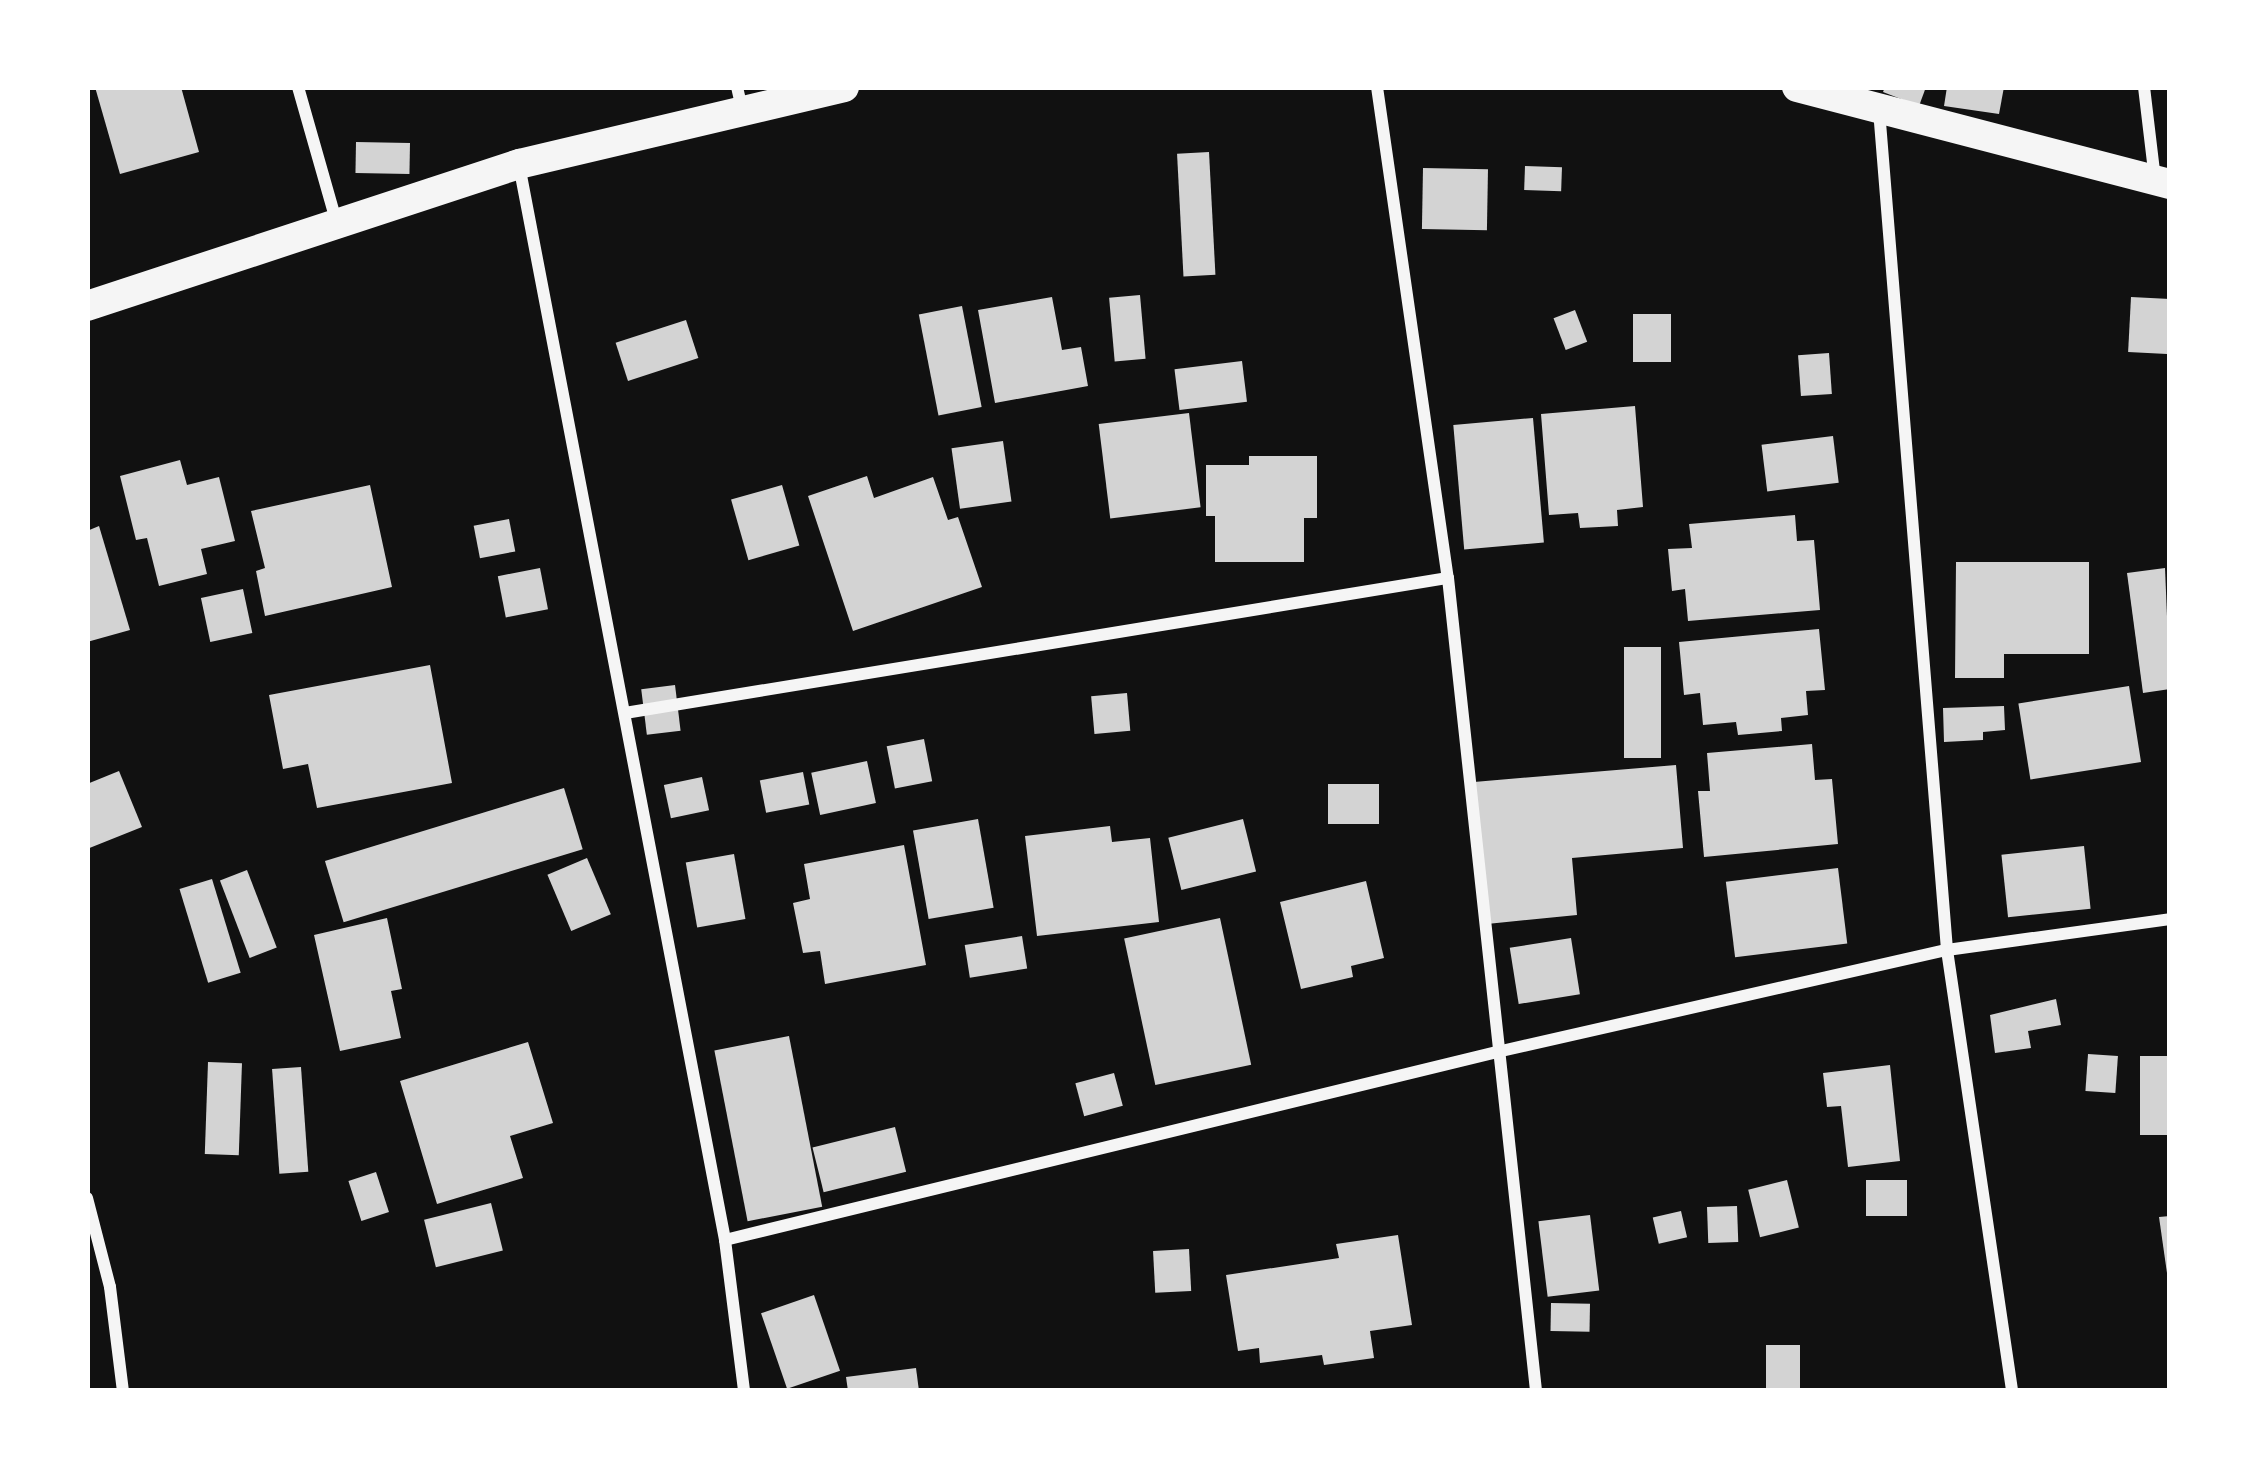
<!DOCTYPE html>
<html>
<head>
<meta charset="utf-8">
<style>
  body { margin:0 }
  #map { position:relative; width:2257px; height:1478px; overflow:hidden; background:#111; font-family:Mulish,sans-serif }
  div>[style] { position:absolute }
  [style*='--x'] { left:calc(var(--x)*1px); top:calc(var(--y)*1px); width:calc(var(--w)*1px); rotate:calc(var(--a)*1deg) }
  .building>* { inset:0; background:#d3d3d3; transform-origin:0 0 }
  .minor>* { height:12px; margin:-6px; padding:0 6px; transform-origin:6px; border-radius:6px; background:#f5f5f5 }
  .primary>* { height:30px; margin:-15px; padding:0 15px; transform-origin:15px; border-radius:15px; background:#f5f5f5 }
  span { translate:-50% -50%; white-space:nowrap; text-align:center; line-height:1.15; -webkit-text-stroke:10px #fff; paint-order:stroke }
  .frame { position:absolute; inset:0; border:90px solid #fff; pointer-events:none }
</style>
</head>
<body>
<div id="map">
  <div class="building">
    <div style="clip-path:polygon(95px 87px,181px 87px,199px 152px,120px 174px)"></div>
    <div style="clip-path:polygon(1885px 87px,1926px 87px,1919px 106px,1883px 92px)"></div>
    <div style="clip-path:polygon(1947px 87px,2004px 87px,1999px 114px,1944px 106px)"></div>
    <div style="left:356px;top:142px;width:54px;height:31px;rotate:1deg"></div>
    <div style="left:1209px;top:152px;width:123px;height:32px;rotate:87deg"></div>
    <div style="left:1525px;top:166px;width:37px;height:24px;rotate:2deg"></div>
    <div style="left:1423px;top:168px;width:65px;height:61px;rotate:1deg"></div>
    <div style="left:1140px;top:295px;width:64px;height:31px;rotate:85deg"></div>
    <div style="clip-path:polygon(1052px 297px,1062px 350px,1081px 347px,1088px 386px,995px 403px,978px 310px)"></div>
    <div style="left:2131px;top:297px;width:39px;height:55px;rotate:3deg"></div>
    <div style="left:962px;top:306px;width:103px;height:44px;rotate:79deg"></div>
    <div style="left:1575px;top:310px;width:34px;height:23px;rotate:69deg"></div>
    <div style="left:1633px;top:314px;width:38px;height:48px"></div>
    <div style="left:686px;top:320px;width:40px;height:74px;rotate:72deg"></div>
    <div style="left:1829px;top:353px;width:41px;height:31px;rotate:86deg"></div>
    <div style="left:1242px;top:361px;width:41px;height:68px;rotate:83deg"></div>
    <div style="clip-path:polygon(1635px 406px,1643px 507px,1617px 510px,1618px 526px,1580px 528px,1578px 513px,1549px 515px,1541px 414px)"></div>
    <div style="left:1189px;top:413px;width:95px;height:91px;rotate:83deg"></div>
    <div style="left:1533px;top:418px;width:125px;height:80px;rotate:85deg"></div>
    <div style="left:1833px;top:436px;width:47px;height:72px;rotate:83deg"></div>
    <div style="left:1003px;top:441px;width:61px;height:52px;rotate:82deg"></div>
    <div style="clip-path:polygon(1249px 456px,1317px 456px,1317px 518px,1304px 518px,1304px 562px,1215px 562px,1215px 516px,1206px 516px,1206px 465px,1249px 465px)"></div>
    <div style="clip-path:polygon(180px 460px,187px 485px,219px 477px,235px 541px,201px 549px,207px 574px,159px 586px,147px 538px,136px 540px,120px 476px)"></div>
    <div style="clip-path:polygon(867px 476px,874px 498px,933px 477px,948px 520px,958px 517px,982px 587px,853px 631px,808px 496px)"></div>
    <div style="clip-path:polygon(370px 485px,392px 587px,265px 616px,256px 571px,265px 568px,251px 511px)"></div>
    <div style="left:782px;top:485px;width:63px;height:53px;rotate:74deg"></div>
    <div style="clip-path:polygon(1795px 515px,1797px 541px,1814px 540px,1820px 610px,1688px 621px,1685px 589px,1672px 591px,1668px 549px,1692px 548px,1689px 524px)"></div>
    <div style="left:509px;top:519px;width:33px;height:36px;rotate:79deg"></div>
    <div style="clip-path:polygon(99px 526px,130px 630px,87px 642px,87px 531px)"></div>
    <div style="clip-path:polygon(1956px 562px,2089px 562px,2089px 654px,2004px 654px,2004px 678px,1955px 678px)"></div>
    <div style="left:540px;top:568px;width:42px;height:43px;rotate:79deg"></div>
    <div style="clip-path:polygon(2165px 568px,2170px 689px,2143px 693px,2127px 573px)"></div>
    <div style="left:243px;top:589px;width:45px;height:43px;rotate:78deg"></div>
    <div style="clip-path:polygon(1819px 629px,1825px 690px,1806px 691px,1808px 715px,1781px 718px,1782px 731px,1738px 735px,1736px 722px,1703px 725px,1700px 693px,1684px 695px,1679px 642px)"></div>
    <div style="left:1624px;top:647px;width:37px;height:111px"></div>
    <div style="clip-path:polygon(430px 665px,452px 783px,317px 808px,308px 764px,283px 769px,269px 695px)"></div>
    <div style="left:675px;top:685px;width:46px;height:34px;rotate:83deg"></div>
    <div style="left:2129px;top:686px;width:77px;height:112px;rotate:81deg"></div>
    <div style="left:1127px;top:693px;width:38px;height:36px;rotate:85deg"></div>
    <div style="clip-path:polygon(2004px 706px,2005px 730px,1983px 732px,1983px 740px,1944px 742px,1943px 708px)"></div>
    <div style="left:924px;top:739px;width:43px;height:38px;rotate:79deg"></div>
    <div style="clip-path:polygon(1812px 744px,1815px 780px,1832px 779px,1838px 844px,1704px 857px,1698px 791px,1710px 791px,1707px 753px)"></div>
    <div style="left:867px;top:761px;width:43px;height:57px;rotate:78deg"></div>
    <div style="clip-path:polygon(1676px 765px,1683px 848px,1572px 858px,1577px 915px,1487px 924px,1474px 782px)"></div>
    <div style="clip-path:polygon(119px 771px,142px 827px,87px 849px,87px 784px)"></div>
    <div style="left:803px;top:772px;width:33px;height:44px;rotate:79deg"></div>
    <div style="left:702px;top:777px;width:34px;height:39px;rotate:78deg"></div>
    <div style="left:1379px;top:784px;width:40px;height:51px;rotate:90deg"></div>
    <div style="left:564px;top:788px;width:64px;height:250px;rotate:73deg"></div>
    <div style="left:978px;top:819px;width:90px;height:66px;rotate:80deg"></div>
    <div style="left:1243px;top:819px;width:54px;height:77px;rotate:76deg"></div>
    <div style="clip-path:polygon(1110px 826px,1112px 842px,1150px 838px,1159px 922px,1037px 936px,1025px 836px)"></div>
    <div style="clip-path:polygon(904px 845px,926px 965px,825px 984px,820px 951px,803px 953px,793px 903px,810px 899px,804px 864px)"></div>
    <div style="left:2084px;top:846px;width:63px;height:83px;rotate:84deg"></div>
    <div style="left:734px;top:854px;width:66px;height:49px;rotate:80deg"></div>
    <div style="left:587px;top:858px;width:61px;height:43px;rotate:67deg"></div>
    <div style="left:1838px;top:868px;width:76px;height:113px;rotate:83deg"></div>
    <div style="left:247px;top:870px;width:83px;height:29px;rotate:69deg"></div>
    <div style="left:212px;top:879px;width:98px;height:34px;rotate:73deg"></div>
    <div style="clip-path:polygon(1366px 881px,1384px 958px,1351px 966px,1353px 977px,1301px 989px,1280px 902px)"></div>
    <div style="clip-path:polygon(387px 918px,402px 989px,391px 991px,401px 1038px,340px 1051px,314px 935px)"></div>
    <div style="left:1220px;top:918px;width:150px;height:98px;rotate:78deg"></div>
    <div style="left:1022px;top:936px;width:33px;height:58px;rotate:81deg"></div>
    <div style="left:1571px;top:938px;width:57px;height:62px;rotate:81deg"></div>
    <div style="clip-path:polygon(2056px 999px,2061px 1025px,2028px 1031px,2031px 1048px,1995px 1053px,1990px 1015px)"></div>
    <div style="left:789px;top:1036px;width:174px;height:76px;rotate:79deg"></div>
    <div style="clip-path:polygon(528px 1042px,553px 1123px,510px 1136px,523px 1178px,437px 1204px,400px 1081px)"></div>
    <div style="left:2088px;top:1054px;width:30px;height:37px;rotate:4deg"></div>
    <div style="left:2170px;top:1056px;width:79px;height:30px;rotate:90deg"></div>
    <div style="left:208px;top:1062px;width:34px;height:92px;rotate:2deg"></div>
    <div style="clip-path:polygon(1890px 1065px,1900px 1161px,1848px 1167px,1841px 1106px,1827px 1107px,1823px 1073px)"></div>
    <div style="left:301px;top:1067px;width:105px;height:29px;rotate:86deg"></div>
    <div style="left:1114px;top:1073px;width:34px;height:40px;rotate:75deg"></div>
    <div style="left:895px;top:1127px;width:46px;height:85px;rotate:76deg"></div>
    <div style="left:376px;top:1172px;width:42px;height:29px;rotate:72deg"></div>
    <div style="left:1787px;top:1180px;width:49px;height:40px;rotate:76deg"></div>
    <div style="left:1866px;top:1180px;width:41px;height:36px"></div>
    <div style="left:491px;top:1203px;width:49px;height:69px;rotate:76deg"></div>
    <div style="left:1737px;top:1206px;width:36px;height:30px;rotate:88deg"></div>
    <div style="left:1681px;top:1211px;width:27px;height:29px;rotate:77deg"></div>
    <div style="left:1590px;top:1215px;width:76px;height:52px;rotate:83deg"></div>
    <div style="clip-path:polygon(2170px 1216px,2170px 1273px,2167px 1273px,2159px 1217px)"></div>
    <div style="clip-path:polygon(1398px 1235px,1412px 1325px,1370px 1331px,1374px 1358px,1324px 1365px,1322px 1355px,1260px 1363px,1259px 1348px,1238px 1351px,1226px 1275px,1339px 1258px,1336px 1244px)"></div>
    <div style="left:1189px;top:1249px;width:42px;height:36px;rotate:87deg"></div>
    <div style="left:814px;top:1295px;width:80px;height:56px;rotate:71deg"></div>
    <div style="left:1551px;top:1303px;width:39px;height:28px;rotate:1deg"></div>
    <div style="left:1766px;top:1345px;width:34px;height:46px"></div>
    <div style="clip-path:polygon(916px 1368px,919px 1391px,848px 1391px,846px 1377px)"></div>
  </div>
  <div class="minor">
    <div style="--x:298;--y:87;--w:138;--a:74.1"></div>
    <div style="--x:737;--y:87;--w:26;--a:77"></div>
    <div style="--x:1377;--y:87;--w:496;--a:81.8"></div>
    <div style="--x:1448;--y:578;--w:818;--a:83.82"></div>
    <div style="--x:2144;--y:87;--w:93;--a:83.2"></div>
    <div style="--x:1879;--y:110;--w:843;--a:85.37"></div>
    <div style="--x:1947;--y:950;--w:446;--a:81.6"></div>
    <div style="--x:519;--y:165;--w:1095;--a:79.15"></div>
    <div style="--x:725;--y:1240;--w:152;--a:82.8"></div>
    <div style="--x:625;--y:713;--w:834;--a:-9.32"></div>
    <div style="--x:87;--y:1198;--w:92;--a:75.5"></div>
    <div style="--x:110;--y:1287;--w:105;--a:82.9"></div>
    <div style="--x:725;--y:1240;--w:795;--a:-13.69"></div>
    <div style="--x:1497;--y:1052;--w:461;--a:-12.8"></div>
    <div style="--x:1947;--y:950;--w:225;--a:-7.9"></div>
  </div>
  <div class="primary">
    <div style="--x:1797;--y:87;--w:385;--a:14.6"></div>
    <div style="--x:87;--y:306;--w:455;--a:-18.2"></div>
    <div style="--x:519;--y:164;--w:334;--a:-13.3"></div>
  </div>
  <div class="frame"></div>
</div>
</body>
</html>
